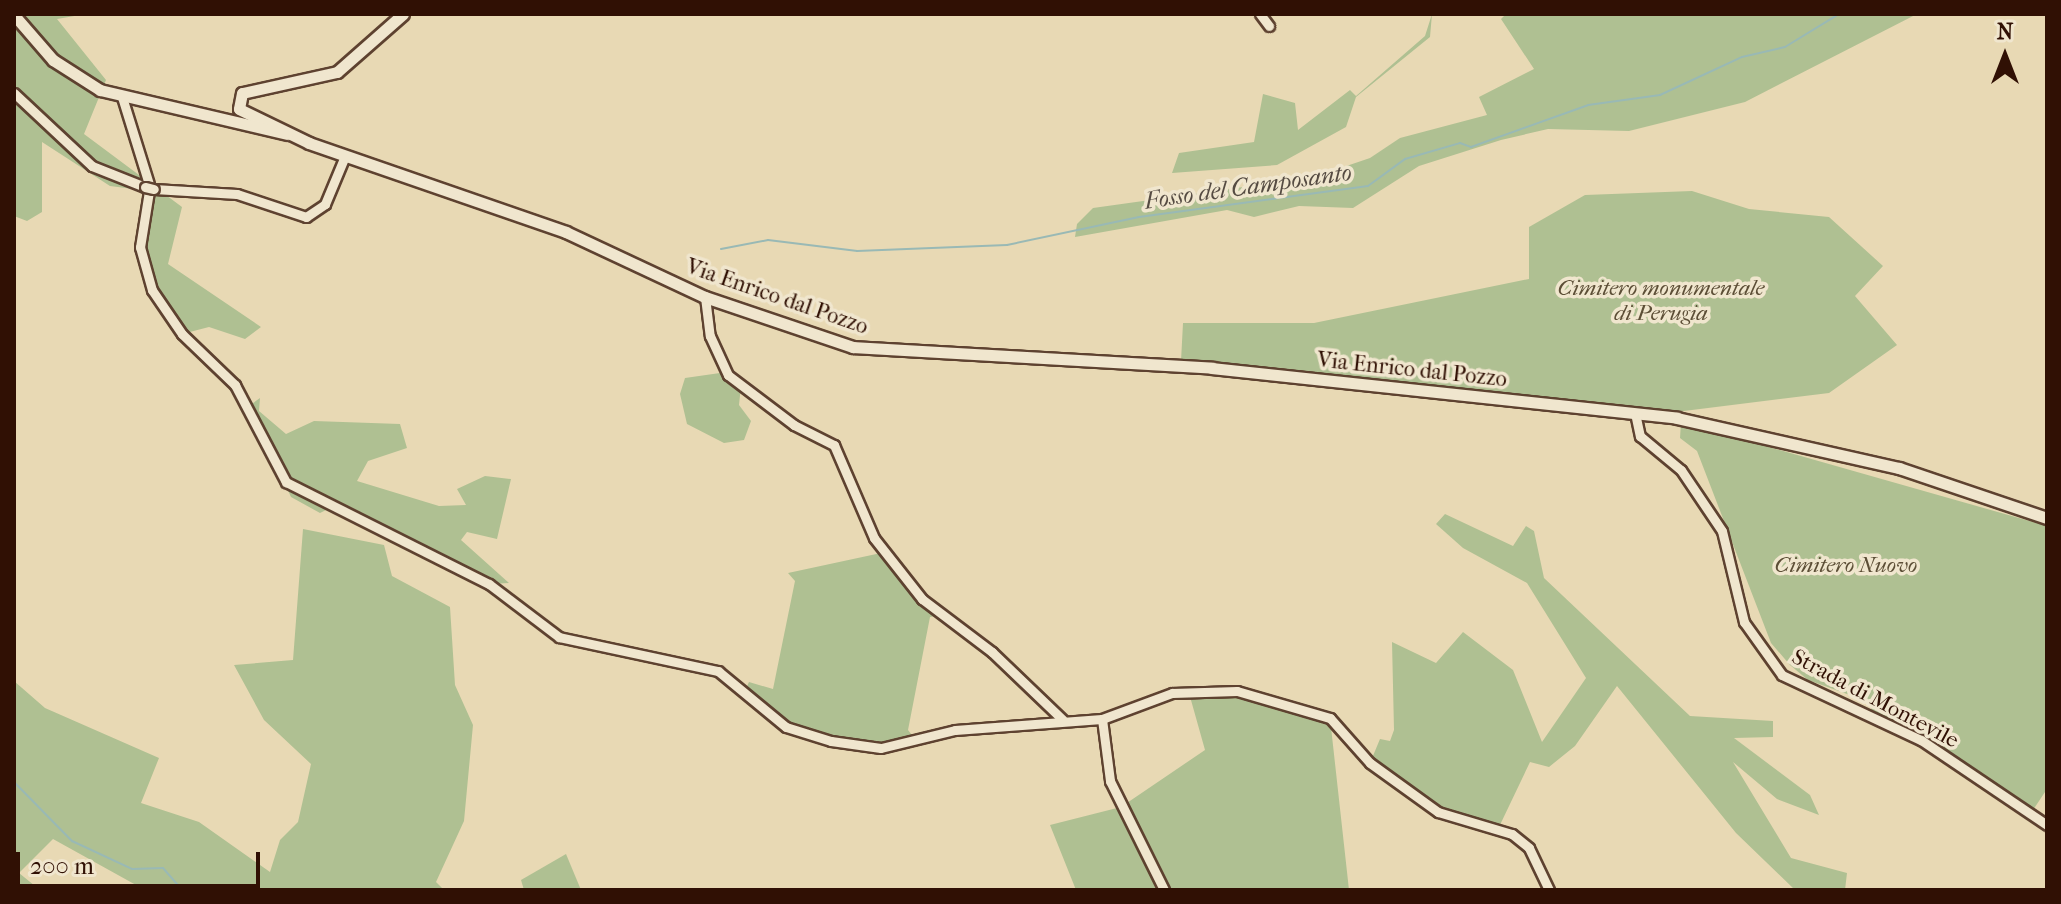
<!DOCTYPE html>
<html>
<head>
<meta charset="utf-8">
<style>
  body { margin:0 }
  #map { position:relative; width:2061px; height:904px; overflow:hidden; background:#e8d9b4; font-family:"IM FELL French Canon",serif }
  div>[style] { position:absolute }
  [style*='--x'] { left:calc(var(--x)*1px); top:calc(var(--y)*1px); width:calc(var(--w)*1px); rotate:calc(var(--a)*1deg) }
  .green>* { inset:0; background:#afc092 }
  .stream>* { height:2px; margin:-1px; padding:0 1px; transform-origin:1px; border-radius:1px; background:#99b9b5 }
  .roads { filter:drop-shadow(2px 0 #5e4230) drop-shadow(-2px 0 #5e4230) drop-shadow(0 2px #5e4230) drop-shadow(0 -2px #5e4230) }
  .minor>* { height:9px; margin:-4.5px; padding:0 4.5px; transform-origin:4.5px; border-radius:4.5px; background:#f0e6ce }
  .tertiary>* { height:11px; margin:-5.5px; padding:0 5.5px; transform-origin:5.5px; border-radius:5.5px; background:#f0e6ce }
  .bridges { filter:drop-shadow(2px 0 #5e4230) drop-shadow(-2px 0 #5e4230) drop-shadow(0 2px #5e4230) drop-shadow(0 -2px #5e4230) }
  .minor-bridge>* { height:9px; margin:-4.5px; padding:0 4.5px; transform-origin:4.5px; border-radius:4.5px; background:#f0e6ce }
  span { translate:-50% -50%; white-space:nowrap; text-align:center; line-height:1.15; -webkit-text-stroke:7px #f0e6ce; paint-order:stroke }
  .park-label { font-size:22px; color:#5c4e36; font-style:italic }
  .street-label { font-size:22px; color:#301004 }
  .water-label { font-size:24px; color:#554b42; font-style:italic }
  .frame { position:absolute; inset:0; border:16px solid #301004; pointer-events:none }
  .north { position:absolute; left:1965px; top:16px; width:80px; height:80px; -webkit-text-stroke:6px #f0e6ce; paint-order:stroke; rotate:0deg; font-size:22px; font-weight:700; line-height:32px; text-align:center; color:#301004 }
  .north::after { content:''; display:block; margin:auto; width:28px; height:36px; background:#301004; clip-path:polygon(50% 0,100% 100%,50% 72%,0 100%) }
  .scale { position:absolute; left:16px; top:852px; width:244px; height:36px; box-sizing:border-box; border:4px solid #301004; border-top:0; padding-left:10px; font-size:24px; line-height:28px; white-space:nowrap; color:#301004; -webkit-text-stroke:6px #f0e6ce; paint-order:stroke }
</style>
</head>
<body>
<div id="map">
  <div class="green">
    <div style="clip-path:polygon(14px 14px,86px 14px,57px 19px,106px 80px,84px 134px,182px 207px,168px 264px,261px 327px,245px 339px,209px 327px,182px 334px,152px 290px,140px 247px,149px 191px,110px 186px,42px 142px,42px 212px,27px 221px,14px 216px)"></div>
    <div style="clip-path:polygon(1432px 14px,1430px 37px,1356px 97px,1346px 127px,1277px 165px,1172px 173px,1179px 153px,1254px 142px,1263px 94px,1295px 103px,1298px 130px,1350px 90px,1356px 96px,1425px 36px)"></div>
    <div style="clip-path:polygon(1506px 14px,1917px 14px,1745px 102px,1629px 131px,1548px 129px,1501px 140px,1419px 166px,1353px 208px,1299px 206px,1254px 217px,1227px 210px,1075px 237px,1077px 224px,1093px 208px,1314px 177px,1370px 158px,1400px 138px,1487px 115px,1479px 97px,1534px 69px,1501px 19px)"></div>
    <div style="clip-path:polygon(1692px 191px,1749px 209px,1829px 217px,1883px 266px,1855px 296px,1897px 345px,1829px 393px,1676px 412px,1181px 361px,1183px 323px,1314px 323px,1529px 279px,1529px 227px,1585px 195px)"></div>
    <div style="clip-path:polygon(727px 372px,741px 386px,739px 405px,751px 421px,744px 440px,724px 443px,687px 424px,680px 394px,685px 378px)"></div>
    <div style="clip-path:polygon(260px 398px,259px 411px,286px 434px,314px 421px,400px 424px,407px 448px,368px 461px,357px 481px,439px 506px,466px 505px,457px 489px,485px 476px,511px 479px,497px 539px,467px 532px,461px 540px,509px 583px,489px 584px,330px 508px,320px 513px,291px 497px,249px 406px)"></div>
    <div style="clip-path:polygon(1681px 422px,2047px 526px,2047px 789px,2031px 813px,1868px 713px,1875px 704px,1808px 680px,1790px 665px,1771px 643px,1697px 451px,1680px 438px)"></div>
    <div style="clip-path:polygon(1445px 514px,1513px 546px,1526px 526px,1534px 531px,1544px 578px,1690px 716px,1773px 721px,1773px 737px,1734px 738px,1810px 795px,1819px 815px,1777px 799px,1733px 762px,1791px 858px,1847px 873px,1845px 890px,1795px 890px,1736px 833px,1617px 686px,1575px 746px,1549px 767px,1530px 762px,1499px 827px,1456px 821px,1370px 763px,1380px 739px,1390px 741px,1394px 730px,1392px 642px,1436px 663px,1463px 632px,1513px 670px,1542px 742px,1586px 678px,1527px 583px,1463px 548px,1436px 524px)"></div>
    <div style="clip-path:polygon(303px 529px,384px 545px,392px 576px,450px 607px,455px 685px,473px 725px,464px 821px,436px 882px,444px 890px,145px 890px,53px 839px,19px 873px,40px 890px,14px 890px,14px 681px,45px 708px,159px 758px,141px 803px,199px 822px,270px 872px,280px 840px,298px 822px,311px 764px,264px 720px,234px 665px,293px 660px)"></div>
    <div style="clip-path:polygon(881px 553px,941px 615px,930px 617px,908px 730px,918px 743px,881px 748px,786px 727px,743px 695px,749px 682px,773px 689px,795px 581px,788px 573px)"></div>
    <div style="clip-path:polygon(1237px 691px,1330px 718px,1349px 890px,1076px 890px,1050px 825px,1121px 807px,1205px 750px,1189px 693px)"></div>
    <div style="clip-path:polygon(566px 854px,581px 890px,524px 890px,521px 880px)"></div>
  </div>
  <div class="stream">
    <div style="--x:721;--y:249;--w:48;--a:-10.8"></div>
    <div style="--x:768;--y:240;--w:90;--a:7"></div>
    <div style="--x:857;--y:251;--w:150;--a:-2.3"></div>
    <div style="--x:1007;--y:245;--w:135;--a:-12"></div>
    <div style="--x:1139;--y:217;--w:231;--a:-7.7"></div>
    <div style="--x:1368;--y:186;--w:46;--a:-36.1"></div>
    <div style="--x:1405;--y:159;--w:57;--a:-16.2"></div>
    <div style="--x:1460;--y:143;--w:12;--a:20"></div>
    <div style="--x:1471;--y:147;--w:124;--a:-19.7"></div>
    <div style="--x:1588;--y:105;--w:73;--a:-7.9"></div>
    <div style="--x:1660;--y:95;--w:90;--a:-24.9"></div>
    <div style="--x:1742;--y:57;--w:44;--a:-13.1"></div>
    <div style="--x:1785;--y:47;--w:63;--a:-31.4"></div>
    <div style="--x:14;--y:782;--w:83;--a:45.5"></div>
    <div style="--x:72;--y:841;--w:66;--a:25"></div>
    <div style="--x:132;--y:869;--w:31;--a:-2"></div>
    <div style="--x:163;--y:868;--w:29;--a:49"></div>
  </div>
  <div class="roads">
    <div class="minor">
      <div style="--x:1260;--y:14;--w:15;--a:53"></div>
      <div style="--x:14;--y:93;--w:107;--a:43.1"></div>
      <div style="--x:92;--y:166;--w:57;--a:21.6"></div>
      <div style="--x:122;--y:97;--w:91;--a:72.8"></div>
      <div style="--x:154;--y:189;--w:83;--a:3.4"></div>
      <div style="--x:237;--y:194;--w:73;--a:18.4"></div>
      <div style="--x:306;--y:217;--w:23;--a:-34"></div>
      <div style="--x:325;--y:204;--w:52;--a:-67.4"></div>
      <div style="--x:149;--y:191;--w:57;--a:99.1"></div>
      <div style="--x:140;--y:247;--w:45;--a:74.4"></div>
      <div style="--x:152;--y:290;--w:53;--a:55.7"></div>
      <div style="--x:182;--y:334;--w:74;--a:43.9"></div>
      <div style="--x:235;--y:385;--w:110;--a:62.3"></div>
      <div style="--x:286;--y:482;--w:227;--a:26.7"></div>
      <div style="--x:489;--y:584;--w:88;--a:37.1"></div>
      <div style="--x:559;--y:637;--w:163;--a:12.1"></div>
      <div style="--x:718;--y:671;--w:88;--a:39.5"></div>
      <div style="--x:786;--y:727;--w:47;--a:17.3"></div>
      <div style="--x:831;--y:741;--w:50;--a:8"></div>
      <div style="--x:881;--y:748;--w:76;--a:-13.7"></div>
      <div style="--x:955;--y:730;--w:147;--a:-4.3"></div>
      <div style="--x:1102;--y:719;--w:63;--a:82.6"></div>
      <div style="--x:1110;--y:781;--w:122;--a:63.6"></div>
      <div style="--x:705;--y:297;--w:39;--a:83"></div>
      <div style="--x:710;--y:336;--w:43;--a:65.2"></div>
      <div style="--x:728;--y:375;--w:83;--a:37.1"></div>
      <div style="--x:794;--y:425;--w:45;--a:26.6"></div>
      <div style="--x:834;--y:445;--w:101;--a:66.7"></div>
      <div style="--x:874;--y:538;--w:78;--a:51.8"></div>
      <div style="--x:922;--y:599;--w:88;--a:37.1"></div>
      <div style="--x:992;--y:652;--w:98;--a:43.8"></div>
      <div style="--x:1635;--y:413;--w:24;--a:78"></div>
      <div style="--x:1640;--y:436;--w:53;--a:39.7"></div>
      <div style="--x:1681;--y:470;--w:73;--a:56.1"></div>
      <div style="--x:1722;--y:531;--w:94;--a:76.4"></div>
      <div style="--x:1744;--y:622;--w:65;--a:54.4"></div>
      <div style="--x:1782;--y:675;--w:153;--a:25.1"></div>
      <div style="--x:1921;--y:740;--w:152;--a:34"></div>
      <div style="--x:1102;--y:719;--w:75;--a:-20.4"></div>
      <div style="--x:1172;--y:693;--w:65;--a:-1.8"></div>
      <div style="--x:1237;--y:691;--w:97;--a:16.2"></div>
      <div style="--x:1330;--y:718;--w:60;--a:48.4"></div>
      <div style="--x:1370;--y:763;--w:84;--a:35.8"></div>
      <div style="--x:1438;--y:812;--w:77;--a:16.6"></div>
      <div style="--x:1512;--y:834;--w:22;--a:39"></div>
      <div style="--x:1529;--y:848;--w:47;--a:64.5"></div>
    </div>
    <div class="tertiary">
      <div style="--x:403;--y:14;--w:88;--a:138.7"></div>
      <div style="--x:337;--y:72;--w:97;--a:167.5"></div>
      <div style="--x:242;--y:93;--w:16;--a:101"></div>
      <div style="--x:239;--y:109;--w:78;--a:25.9"></div>
      <div style="--x:309;--y:143;--w:272;--a:19.1"></div>
      <div style="--x:566;--y:232;--w:153;--a:25.1"></div>
      <div style="--x:705;--y:297;--w:156;--a:18.7"></div>
      <div style="--x:853;--y:347;--w:360;--a:3.3"></div>
      <div style="--x:1212;--y:368;--w:468;--a:6.1"></div>
      <div style="--x:1677;--y:418;--w:228;--a:12.7"></div>
      <div style="--x:1899;--y:468;--w:156;--a:18.7"></div>
      <div style="--x:14;--y:15;--w:60;--a:49.1"></div>
      <div style="--x:53;--y:60;--w:56;--a:32.6"></div>
      <div style="--x:100;--y:90;--w:192;--a:13.2"></div>
    </div>
  </div>
  <div class="bridges">
    <div class="minor-bridge">
      <div style="--x:145;--y:187;--w:9;--a:13"></div>
    </div>
  </div>
  <div class="park-label">
    <span style="left:1661px;top:301px">Cimitero monumentale<br>di Perugia</span>
    <span style="left:1846px;top:566px">Cimitero Nuovo</span>
  </div>
  <div class="street-label">
    <span style="left:777px;top:297px;rotate:19deg">Via Enrico dal Pozzo</span>
    <span style="left:1412px;top:370px;rotate:6deg">Via Enrico dal Pozzo</span>
    <span style="left:1875px;top:699px;rotate:28deg">Strada di Montevile</span>
  </div>
  <div class="water-label">
    <span style="left:1248px;top:187px;rotate:-8deg">Fosso del Camposanto</span>
  </div>
  <div class="frame"></div>
  <div class="north">N</div>
  <div class="scale">200 m</div>
</div>
</body>
</html>
